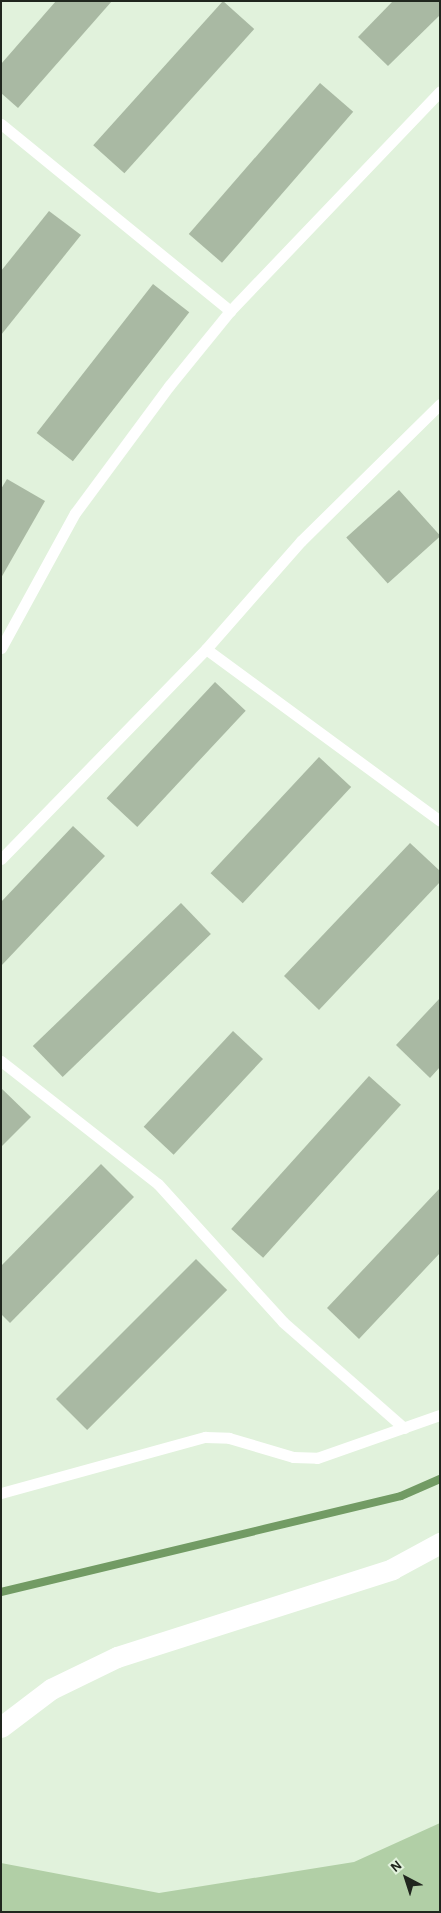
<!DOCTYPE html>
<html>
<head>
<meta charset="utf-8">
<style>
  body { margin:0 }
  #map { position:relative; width:441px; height:1913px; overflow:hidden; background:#e1f2dc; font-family:"Alegreya Sans",sans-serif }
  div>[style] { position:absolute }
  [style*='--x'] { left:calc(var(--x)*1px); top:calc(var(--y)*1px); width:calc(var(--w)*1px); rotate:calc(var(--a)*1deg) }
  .green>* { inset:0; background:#b1cfa6 }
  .stream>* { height:8px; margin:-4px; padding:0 4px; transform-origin:4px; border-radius:4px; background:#729b64 }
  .building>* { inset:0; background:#a9b9a3; transform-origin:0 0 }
  .lane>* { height:11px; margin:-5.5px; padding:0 5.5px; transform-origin:5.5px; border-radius:5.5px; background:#fff }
  .street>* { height:21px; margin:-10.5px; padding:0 10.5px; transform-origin:10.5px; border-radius:10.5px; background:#fff }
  span { translate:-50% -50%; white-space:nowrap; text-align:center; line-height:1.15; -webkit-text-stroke:4.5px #e1f2dc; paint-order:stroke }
  .frame { position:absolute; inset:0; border:2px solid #20261e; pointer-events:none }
  .north { position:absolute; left:381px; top:1853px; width:50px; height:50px; -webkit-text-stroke:4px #e1f2dc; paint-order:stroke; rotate:320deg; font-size:14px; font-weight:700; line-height:20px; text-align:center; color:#20261e }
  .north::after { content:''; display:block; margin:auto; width:18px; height:22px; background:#20261e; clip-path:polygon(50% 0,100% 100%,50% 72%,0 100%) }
</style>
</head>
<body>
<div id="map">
  <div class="green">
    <div style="clip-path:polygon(440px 1823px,440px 1912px,1px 1912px,1px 1863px,159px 1893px,354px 1862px)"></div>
  </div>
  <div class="stream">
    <div style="--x:1;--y:1592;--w:411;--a:-13.5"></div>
    <div style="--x:401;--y:1496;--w:43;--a:-23.6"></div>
  </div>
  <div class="building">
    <div style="clip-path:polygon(56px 1px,112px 1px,18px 108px,1px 93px,1px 64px)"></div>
    <div style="left:223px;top:1px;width:42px;height:194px;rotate:42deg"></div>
    <div style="clip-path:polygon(393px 1px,440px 1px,440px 15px,388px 66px,358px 37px)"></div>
    <div style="left:320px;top:83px;width:44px;height:200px;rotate:41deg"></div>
    <div style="clip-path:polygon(49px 211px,81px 235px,1px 335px,1px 271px)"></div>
    <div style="left:153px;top:284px;width:46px;height:189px;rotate:38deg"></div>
    <div style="clip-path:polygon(7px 479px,45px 501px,1px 578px,1px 489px)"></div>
    <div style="left:399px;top:490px;width:62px;height:71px;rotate:48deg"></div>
    <div style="left:215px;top:682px;width:42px;height:159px;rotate:43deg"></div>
    <div style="left:319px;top:757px;width:44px;height:159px;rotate:43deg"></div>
    <div style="clip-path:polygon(73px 826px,105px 856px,1px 966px,1px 902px)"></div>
    <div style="clip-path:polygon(410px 843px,440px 871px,440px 882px,319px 1010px,284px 976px)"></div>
    <div style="left:181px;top:903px;width:43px;height:206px;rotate:46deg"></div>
    <div style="clip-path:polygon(440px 998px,440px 1067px,430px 1078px,396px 1045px)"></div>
    <div style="left:233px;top:1031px;width:41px;height:131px;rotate:43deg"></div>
    <div style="left:369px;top:1076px;width:43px;height:206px;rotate:42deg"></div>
    <div style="clip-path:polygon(1px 1088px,31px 1117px,1px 1147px)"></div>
    <div style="clip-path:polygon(101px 1164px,134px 1197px,10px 1323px,1px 1314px,1px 1266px)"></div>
    <div style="clip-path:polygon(440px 1188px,440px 1253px,359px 1339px,327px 1308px)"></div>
    <div style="left:196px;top:1259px;width:44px;height:198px;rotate:45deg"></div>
  </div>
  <div class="lane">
    <div style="--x:1;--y:124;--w:296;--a:39.2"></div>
    <div style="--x:1;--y:648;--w:154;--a:-61.3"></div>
    <div style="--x:75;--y:513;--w:158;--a:-53.5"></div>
    <div style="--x:169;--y:386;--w:97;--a:-50.9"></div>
    <div style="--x:230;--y:311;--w:304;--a:-46.3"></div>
    <div style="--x:206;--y:649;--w:290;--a:36.3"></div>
    <div style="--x:1;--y:859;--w:293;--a:-45.7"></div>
    <div style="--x:206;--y:649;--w:144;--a:-48.7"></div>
    <div style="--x:301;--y:541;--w:195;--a:-44.6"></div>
    <div style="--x:1;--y:1061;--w:199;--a:38.1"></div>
    <div style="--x:158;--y:1184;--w:186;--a:47.8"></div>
    <div style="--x:283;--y:1322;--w:161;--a:41.2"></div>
    <div style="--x:1;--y:1493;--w:212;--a:-15.4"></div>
    <div style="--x:205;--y:1437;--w:24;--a:2"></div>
    <div style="--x:229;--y:1438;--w:67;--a:16.5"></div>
    <div style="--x:293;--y:1457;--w:24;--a:2"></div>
    <div style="--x:317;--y:1458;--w:130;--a:-19.3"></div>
  </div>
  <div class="street">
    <div style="--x:1;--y:1727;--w:63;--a:-37.2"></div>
    <div style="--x:51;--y:1689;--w:73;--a:-25.9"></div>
    <div style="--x:117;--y:1657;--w:289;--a:-17.7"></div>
    <div style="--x:392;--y:1569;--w:55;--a:-28.4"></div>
  </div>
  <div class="frame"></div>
  <div class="north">N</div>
</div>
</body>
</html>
